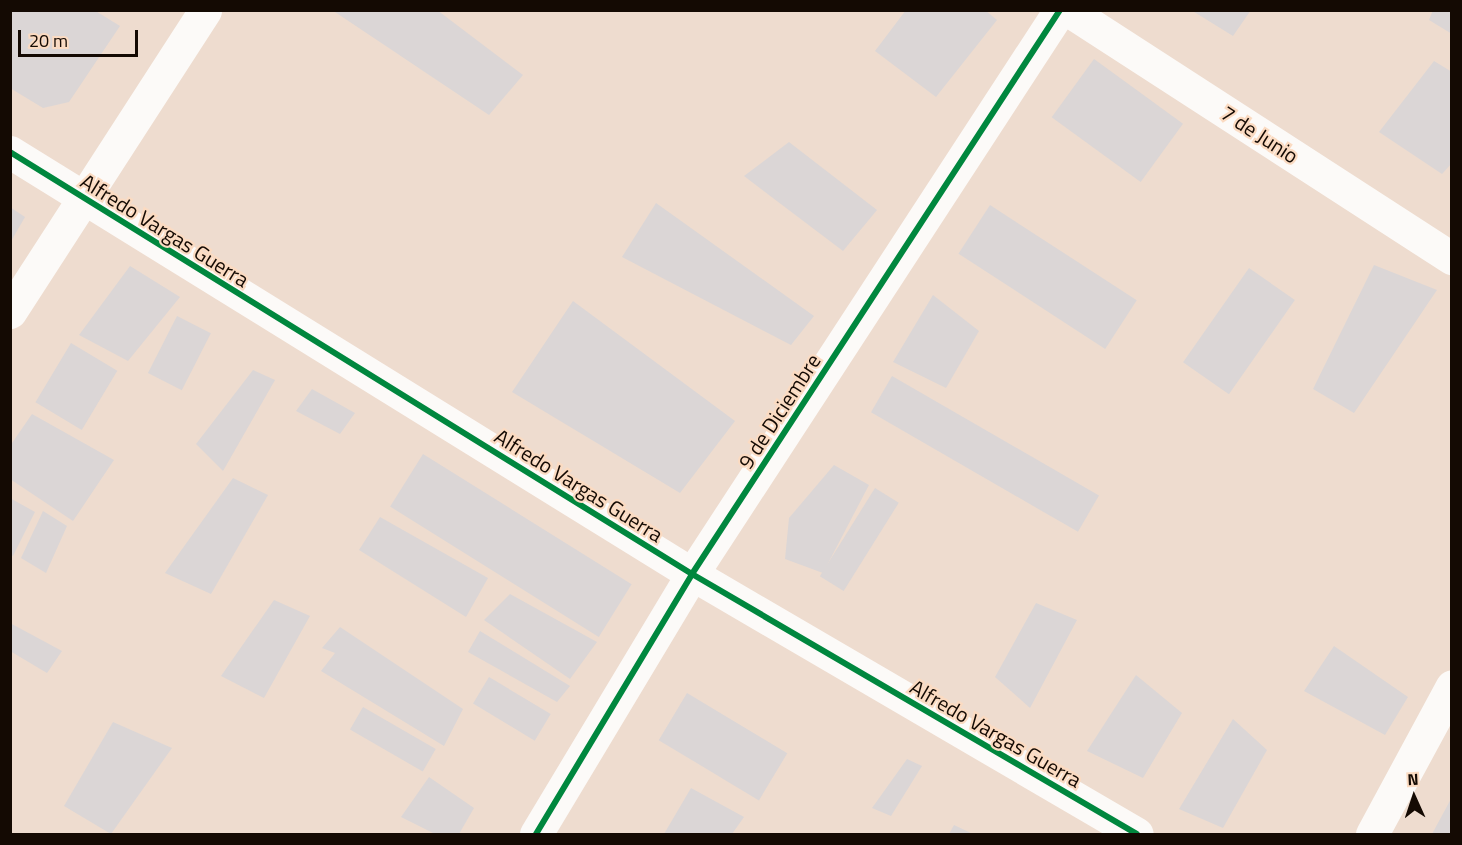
<!DOCTYPE html>
<html>
<head>
<meta charset="utf-8">
<style>
  body { margin:0 }
  #map { position:relative; width:1462px; height:845px; overflow:hidden; background:#eedccf; font-family:"Titillium Web",sans-serif }
  div>[style] { position:absolute }
  [style*='--x'] { left:calc(var(--x)*1px); top:calc(var(--y)*1px); width:calc(var(--w)*1px); rotate:calc(var(--a)*1deg) }
  .building>* { inset:0; background:#dbd6d6; transform-origin:0 0 }
  .minor>* { height:33px; margin:-16.5px; padding:0 16.5px; transform-origin:16.5px; border-radius:16.5px; background:#fcfaf8 }
  .cycleway>* { height:6px; margin:-3px; padding:0 3px; transform-origin:3px; border-radius:3px; background:#00873e }
  span { translate:-50% -50%; white-space:nowrap; text-align:center; line-height:1.15; -webkit-text-stroke:4.5px #fbdbc2; paint-order:stroke }
  .street-label { font-size:21px; color:#140a03 }
  .frame { position:absolute; inset:0; border:12px solid #140a03; pointer-events:none }
  .north { position:absolute; left:1384px; top:767px; width:60px; height:60px; -webkit-text-stroke:4px #fbdbc2; paint-order:stroke; rotate:357deg; font-size:16px; font-weight:700; line-height:24px; text-align:center; color:#140a03 }
  .north::after { content:''; display:block; margin:auto; width:21px; height:27px; background:#140a03; clip-path:polygon(50% 0,100% 100%,50% 72%,0 100%) }
  .scale { position:absolute; left:18px; top:30px; width:120px; height:27px; box-sizing:border-box; border:3px solid #140a03; border-top:0; padding-left:8px; font-size:18px; line-height:21px; white-space:nowrap; color:#140a03; -webkit-text-stroke:4px #fbdbc2; paint-order:stroke }
</style>
</head>
<body>
<div id="map">
  <div class="building">
    <div style="clip-path:polygon(10px 10px,94px 10px,120px 26px,69px 102px,43px 108px,10px 88px)"></div>
    <div style="clip-path:polygon(332px 10px,437px 10px,523px 75px,489px 115px)"></div>
    <div style="clip-path:polygon(906px 10px,985px 10px,997px 20px,936px 97px,875px 51px)"></div>
    <div style="clip-path:polygon(1191px 10px,1251px 10px,1233px 36px)"></div>
    <div style="clip-path:polygon(1433px 10px,1452px 10px,1452px 34px,1429px 20px)"></div>
    <div style="left:1094px;top:59px;width:110px;height:72px;rotate:36deg"></div>
    <div style="clip-path:polygon(1434px 61px,1452px 72px,1452px 163px,1442px 174px,1379px 132px)"></div>
    <div style="clip-path:polygon(789px 142px,877px 210px,843px 251px,744px 176px)"></div>
    <div style="clip-path:polygon(656px 203px,814px 316px,791px 345px,622px 257px)"></div>
    <div style="left:990px;top:205px;width:175px;height:58px;rotate:33deg"></div>
    <div style="clip-path:polygon(10px 207px,25px 217px,10px 243px)"></div>
    <div style="clip-path:polygon(1374px 265px,1437px 290px,1354px 413px,1313px 389px)"></div>
    <div style="clip-path:polygon(130px 266px,180px 297px,128px 361px,79px 335px)"></div>
    <div style="left:1249px;top:268px;width:56px;height:115px;rotate:35deg"></div>
    <div style="clip-path:polygon(933px 295px,979px 331px,946px 388px,893px 362px)"></div>
    <div style="clip-path:polygon(573px 301px,735px 421px,680px 493px,512px 392px)"></div>
    <div style="left:177px;top:316px;width:38px;height:64px;rotate:27deg"></div>
    <div style="left:71px;top:343px;width:54px;height:69px;rotate:31deg"></div>
    <div style="clip-path:polygon(253px 370px,275px 380px,223px 471px,196px 444px)"></div>
    <div style="left:892px;top:376px;width:239px;height:42px;rotate:30deg"></div>
    <div style="clip-path:polygon(312px 389px,355px 413px,340px 434px,296px 411px)"></div>
    <div style="clip-path:polygon(32px 414px,114px 460px,73px 521px,10px 479px,10px 446px)"></div>
    <div style="left:423px;top:454px;width:246px;height:62px;rotate:32deg"></div>
    <div style="clip-path:polygon(834px 465px,869px 485px,823px 573px,785px 559px,789px 518px)"></div>
    <div style="clip-path:polygon(233px 478px,268px 495px,211px 594px,165px 573px)"></div>
    <div style="left:875px;top:488px;width:28px;height:104px;rotate:32deg"></div>
    <div style="clip-path:polygon(10px 498px,35px 512px,13px 556px,10px 554px)"></div>
    <div style="clip-path:polygon(43px 511px,67px 526px,46px 573px,21px 558px)"></div>
    <div style="clip-path:polygon(380px 517px,488px 578px,466px 617px,359px 550px)"></div>
    <div style="clip-path:polygon(510px 594px,597px 642px,570px 679px,484px 620px)"></div>
    <div style="clip-path:polygon(274px 600px,310px 616px,264px 698px,221px 676px)"></div>
    <div style="clip-path:polygon(1036px 603px,1077px 620px,1030px 708px,995px 677px)"></div>
    <div style="clip-path:polygon(10px 623px,62px 651px,47px 673px,10px 651px)"></div>
    <div style="clip-path:polygon(340px 627px,463px 709px,444px 746px,321px 671px,335px 653px,322px 648px)"></div>
    <div style="clip-path:polygon(480px 631px,570px 686px,557px 702px,468px 652px)"></div>
    <div style="clip-path:polygon(1334px 646px,1408px 697px,1385px 735px,1304px 691px)"></div>
    <div style="clip-path:polygon(1136px 675px,1182px 713px,1143px 778px,1087px 751px)"></div>
    <div style="left:489px;top:677px;width:72px;height:31px;rotate:31deg"></div>
    <div style="left:687px;top:693px;width:117px;height:55px;rotate:31deg"></div>
    <div style="left:363px;top:707px;width:84px;height:26px;rotate:30deg"></div>
    <div style="clip-path:polygon(1233px 719px,1267px 750px,1223px 828px,1179px 809px)"></div>
    <div style="clip-path:polygon(113px 722px,172px 748px,111px 834px,64px 806px)"></div>
    <div style="clip-path:polygon(907px 759px,922px 766px,891px 816px,872px 808px)"></div>
    <div style="clip-path:polygon(429px 777px,474px 808px,459px 834px,435px 834px,401px 817px)"></div>
    <div style="clip-path:polygon(691px 788px,744px 817px,732px 834px,664px 834px)"></div>
    <div style="clip-path:polygon(1452px 797px,1452px 834px,1432px 834px)"></div>
    <div style="clip-path:polygon(954px 825px,973px 834px,949px 834px)"></div>
  </div>
  <div class="minor">
    <div style="--x:1068;--y:10;--w:457;--a:32.9"></div>
    <div style="--x:10;--y:152;--w:802;--a:31.75"></div>
    <div style="--x:692;--y:574;--w:515;--a:30.3"></div>
    <div style="--x:10;--y:312;--w:359;--a:-57.1"></div>
    <div style="--x:536;--y:834;--w:303;--a:-59"></div>
    <div style="--x:692;--y:574;--w:673;--a:-56.88"></div>
    <div style="--x:1372;--y:834;--w:168;--a:-61.6"></div>
  </div>
  <div class="cycleway">
    <div style="--x:10;--y:152;--w:802;--a:31.75"></div>
    <div style="--x:692;--y:574;--w:515;--a:30.3"></div>
    <div style="--x:536;--y:834;--w:303;--a:-59"></div>
    <div style="--x:692;--y:574;--w:673;--a:-56.88"></div>
  </div>
  <div class="street-label">
    <span style="left:1260px;top:134px;rotate:33deg">7 de Junio</span>
    <span style="left:165px;top:230px;rotate:32deg">Alfredo Vargas Guerra</span>
    <span style="left:779px;top:411px;rotate:-57deg">9 de Diciembre</span>
    <span style="left:579px;top:485px;rotate:32deg">Alfredo Vargas Guerra</span>
    <span style="left:996px;top:733px;rotate:30deg">Alfredo Vargas Guerra</span>
  </div>
  <div class="frame"></div>
  <div class="north">N</div>
  <div class="scale">20 m</div>
</div>
</body>
</html>
